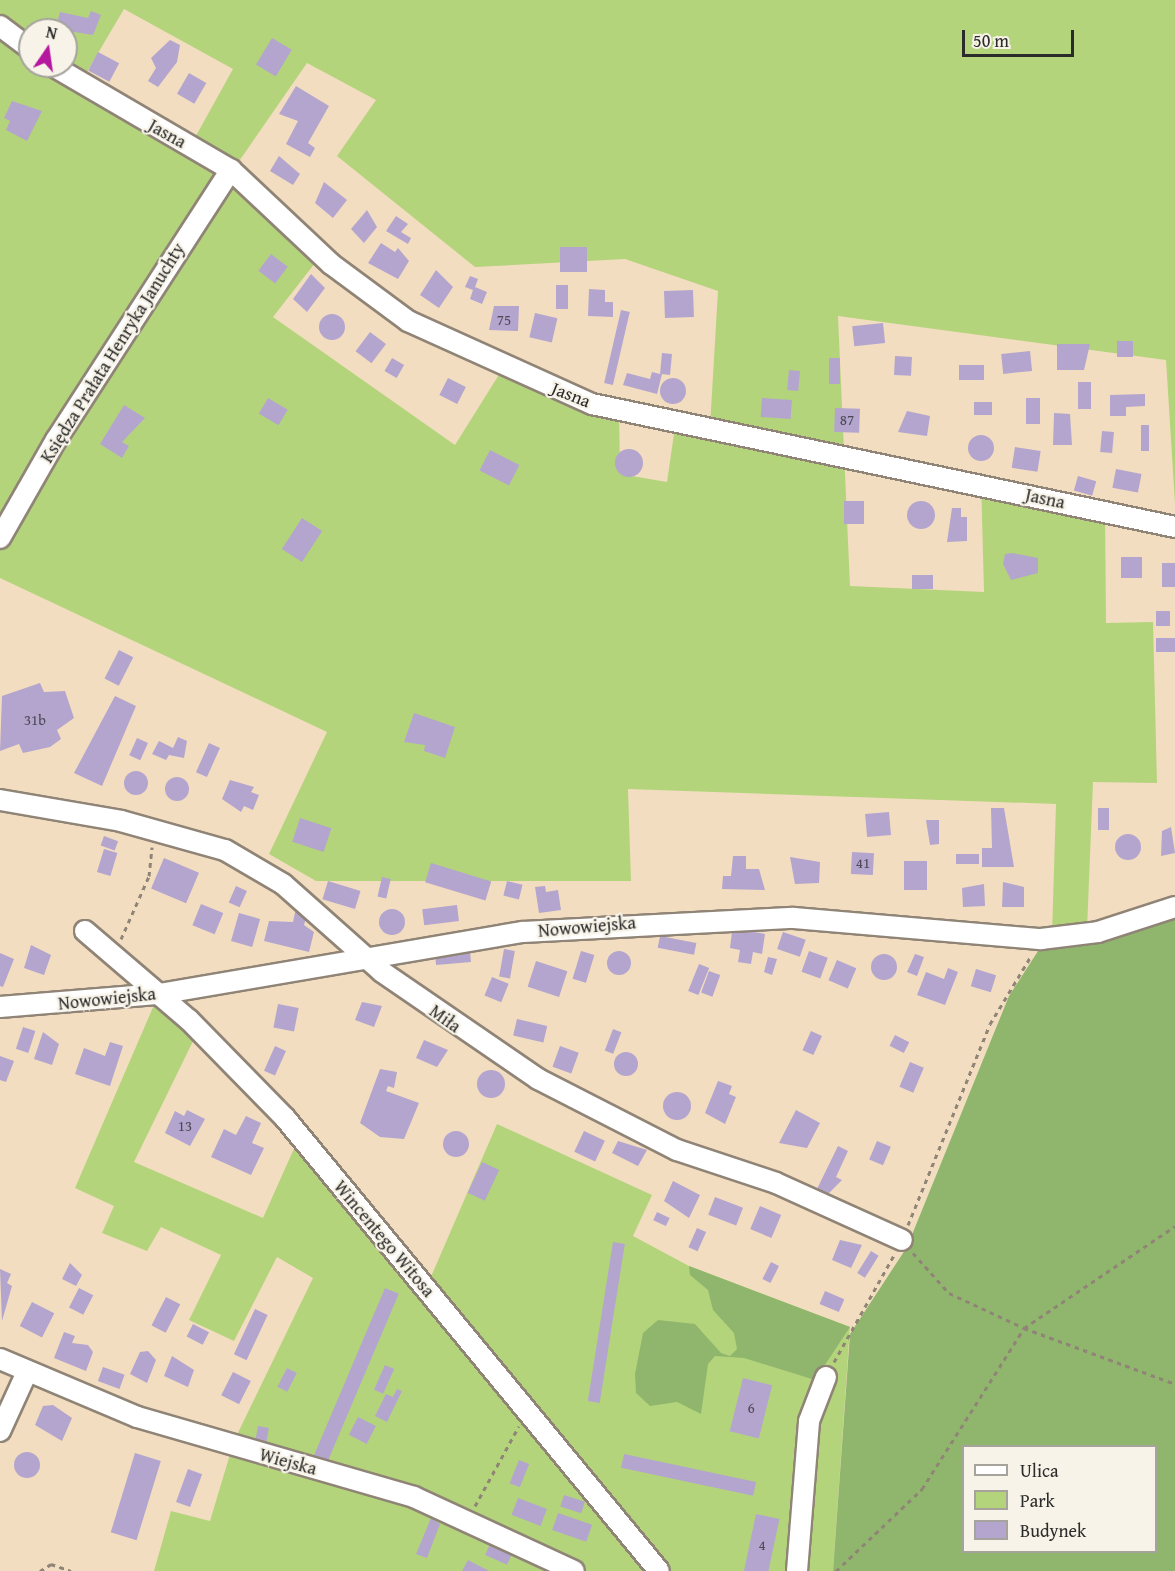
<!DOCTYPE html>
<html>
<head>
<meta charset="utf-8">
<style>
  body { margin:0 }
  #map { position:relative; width:1175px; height:1571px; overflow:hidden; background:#f3ddc0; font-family:"Gentium Book Plus",serif }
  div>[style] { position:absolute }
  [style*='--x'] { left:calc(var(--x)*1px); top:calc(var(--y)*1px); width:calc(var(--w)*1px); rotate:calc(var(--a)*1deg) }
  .green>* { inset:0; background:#b4d47c }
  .forest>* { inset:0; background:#8fb66c }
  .building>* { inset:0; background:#b3a5ce; transform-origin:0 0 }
  .round { border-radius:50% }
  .path>* { height:3px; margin-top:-1.5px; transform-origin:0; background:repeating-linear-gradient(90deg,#8f8476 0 4.5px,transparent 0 9px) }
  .roads { filter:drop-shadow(2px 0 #8f8476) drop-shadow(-2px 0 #8f8476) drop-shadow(0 2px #8f8476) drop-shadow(0 -2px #8f8476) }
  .minor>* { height:20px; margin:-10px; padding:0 10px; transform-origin:10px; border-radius:10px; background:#fff }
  span { translate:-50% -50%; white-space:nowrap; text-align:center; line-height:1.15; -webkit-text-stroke:4.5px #f7f3e8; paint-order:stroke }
  .number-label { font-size:15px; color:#4d4a54 }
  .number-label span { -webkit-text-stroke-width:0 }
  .street-label { font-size:18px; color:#2b2b2b }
  .legend { position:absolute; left:962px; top:1445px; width:195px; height:108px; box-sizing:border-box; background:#f7f3e8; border:2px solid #a5a39c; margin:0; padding:8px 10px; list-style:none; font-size:18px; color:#2b2b2b }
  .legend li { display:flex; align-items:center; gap:12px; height:30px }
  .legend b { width:30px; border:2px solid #a5a39c }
  .north { position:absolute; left:18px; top:18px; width:60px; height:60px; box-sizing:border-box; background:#f7f3e8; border:2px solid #a5a39c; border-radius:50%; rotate:13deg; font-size:16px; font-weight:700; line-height:24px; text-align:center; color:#2b2b2b }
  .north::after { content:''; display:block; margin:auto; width:21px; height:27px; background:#b5179e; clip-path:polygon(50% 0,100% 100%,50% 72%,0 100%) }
  .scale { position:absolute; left:962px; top:30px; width:112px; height:27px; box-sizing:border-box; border:3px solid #2b2b2b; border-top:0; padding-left:8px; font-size:18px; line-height:21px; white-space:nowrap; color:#2b2b2b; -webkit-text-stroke:4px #f7f3e8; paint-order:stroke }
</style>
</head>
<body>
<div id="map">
  <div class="green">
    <div style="clip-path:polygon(0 0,1175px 0,1175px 504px,1166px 360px,838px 316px,850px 586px,984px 592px,981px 480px,1105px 508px,1106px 623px,1153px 622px,1157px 783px,1093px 782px,1087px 930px,1052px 934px,1056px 804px,628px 789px,631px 881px,316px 881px,269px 854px,327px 732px,0 578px,0 34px,30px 56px,30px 66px,44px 66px,206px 159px,319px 258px,273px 317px,455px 445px,505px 365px,619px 408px,620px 474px,667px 482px,676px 420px,710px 426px,718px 291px,625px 259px,475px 267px,337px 156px,376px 100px,307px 63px,235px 167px,192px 143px,233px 69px,124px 9px,81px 82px,66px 66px,66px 30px,30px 30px,30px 42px,0 19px)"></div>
    <div style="clip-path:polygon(157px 998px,197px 1033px,134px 1162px,263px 1218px,300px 1135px,427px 1286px,497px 1124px,652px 1195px,633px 1236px,689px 1266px,850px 1327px,833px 1571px,154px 1571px,171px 1511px,210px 1521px,234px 1441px,313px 1278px,277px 1257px,234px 1341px,189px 1320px,221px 1255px,161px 1227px,147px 1251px,102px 1233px,114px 1206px,75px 1188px)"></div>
  </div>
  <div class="forest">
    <div style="clip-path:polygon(evenodd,1175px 911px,1175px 1571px,833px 1571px,850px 1334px,907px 1247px,1009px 996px,1038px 951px,1175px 911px,964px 1446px,1156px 1446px,1156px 1552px,964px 1552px,964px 1446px)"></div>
    <div style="clip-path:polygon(689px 1266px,850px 1327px,815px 1380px,744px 1358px,715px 1356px,708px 1364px,701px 1414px,677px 1402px,650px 1406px,636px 1393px,635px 1374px,643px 1333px,658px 1320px,695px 1324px,721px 1353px,730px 1356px,737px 1349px,734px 1333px,713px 1310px,708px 1290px,690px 1275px)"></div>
  </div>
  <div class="building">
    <div style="clip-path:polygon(91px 11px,101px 15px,93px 35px,68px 31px,69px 27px,57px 23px,60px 12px,88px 18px)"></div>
    <div style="left:272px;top:38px;width:23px;height:31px;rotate:31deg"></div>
    <div style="clip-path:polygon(170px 40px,180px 45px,177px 62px,158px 87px,148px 81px,156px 68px,151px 58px)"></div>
    <div style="left:98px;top:52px;width:24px;height:21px;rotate:28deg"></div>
    <div style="left:189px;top:73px;width:20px;height:24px;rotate:30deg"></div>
    <div style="clip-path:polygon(296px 86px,329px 106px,308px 143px,315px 148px,310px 157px,286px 144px,298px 121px,279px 114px)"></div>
    <div style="clip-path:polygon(12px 101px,42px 111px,27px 141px,6px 130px,10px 121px,4px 118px)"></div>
    <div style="clip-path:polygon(279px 156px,300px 174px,293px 185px,270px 171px)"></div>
    <div style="clip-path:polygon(324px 182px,347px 200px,333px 218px,315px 203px)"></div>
    <div style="clip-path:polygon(367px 210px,377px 227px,364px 243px,351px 229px)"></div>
    <div style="clip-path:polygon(396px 216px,408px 224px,401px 232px,411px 238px,408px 244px,386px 231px)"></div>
    <div style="clip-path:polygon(381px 243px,395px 252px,398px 248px,409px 261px,398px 279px,368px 263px)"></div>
    <div style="left:560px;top:247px;width:27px;height:25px"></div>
    <div style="left:271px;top:254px;width:21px;height:21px;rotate:37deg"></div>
    <div style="clip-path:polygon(436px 270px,453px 287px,439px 308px,420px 295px)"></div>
    <div style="clip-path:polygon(311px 274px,325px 288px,307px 312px,293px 299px)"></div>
    <div style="clip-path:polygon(470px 276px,478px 279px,475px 287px,487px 292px,482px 304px,470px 299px,473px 290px,465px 287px)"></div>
    <div style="left:556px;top:285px;width:12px;height:24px"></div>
    <div style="clip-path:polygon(589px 289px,605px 290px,605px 302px,613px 302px,613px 317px,588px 316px)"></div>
    <div style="left:693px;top:290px;width:27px;height:29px;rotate:88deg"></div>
    <div style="clip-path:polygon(494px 306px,519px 306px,518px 331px,489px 330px)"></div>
    <div style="left:621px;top:310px;width:9px;height:75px;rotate:13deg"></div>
    <div style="left:535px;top:313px;width:23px;height:25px;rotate:13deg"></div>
    <div class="round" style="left:319px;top:314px;width:26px;height:26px"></div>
    <div style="left:883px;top:323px;width:20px;height:31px;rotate:84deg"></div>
    <div style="left:370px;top:332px;width:20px;height:24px;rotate:37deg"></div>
    <div style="left:1117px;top:341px;width:16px;height:16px"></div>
    <div style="clip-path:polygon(1057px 344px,1090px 344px,1084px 370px,1057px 370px)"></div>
    <div style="left:1030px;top:351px;width:20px;height:29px;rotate:84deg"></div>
    <div style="clip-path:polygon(662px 353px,672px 354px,670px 375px,662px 374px,657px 394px,623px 385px,627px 373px,650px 379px,652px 372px,660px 374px)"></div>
    <div style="left:895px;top:356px;width:17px;height:19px;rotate:3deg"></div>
    <div style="left:392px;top:358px;width:14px;height:15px;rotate:30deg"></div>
    <div style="left:829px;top:358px;width:11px;height:26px"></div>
    <div style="left:959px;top:365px;width:25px;height:15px"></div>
    <div style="left:789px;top:370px;width:11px;height:20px;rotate:5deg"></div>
    <div style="left:448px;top:378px;width:20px;height:19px;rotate:27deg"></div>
    <div class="round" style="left:660px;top:378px;width:26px;height:26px"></div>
    <div style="left:1078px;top:382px;width:13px;height:27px"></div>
    <div style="clip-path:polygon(1145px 394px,1145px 406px,1126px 407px,1126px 416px,1110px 416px,1110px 395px)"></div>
    <div style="left:268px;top:398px;width:23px;height:18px;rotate:31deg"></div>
    <div style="left:762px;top:398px;width:30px;height:19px;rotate:4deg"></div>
    <div style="left:1026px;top:398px;width:14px;height:26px"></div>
    <div style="left:974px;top:402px;width:18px;height:13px"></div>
    <div style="clip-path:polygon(124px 405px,145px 418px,122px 442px,129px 446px,122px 458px,100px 444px)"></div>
    <div style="left:835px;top:408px;width:25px;height:24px;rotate:2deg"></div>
    <div style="clip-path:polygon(907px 411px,930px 416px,927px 436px,898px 432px)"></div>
    <div style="clip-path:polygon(1054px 413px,1070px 414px,1072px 445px,1053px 445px)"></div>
    <div style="left:1141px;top:425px;width:8px;height:26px"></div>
    <div style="left:1102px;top:431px;width:12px;height:21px;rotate:5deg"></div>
    <div class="round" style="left:968px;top:435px;width:26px;height:26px"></div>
    <div style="left:1015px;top:447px;width:26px;height:21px;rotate:9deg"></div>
    <div class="round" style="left:615px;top:449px;width:28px;height:28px"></div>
    <div style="left:490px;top:450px;width:33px;height:23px;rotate:27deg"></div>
    <div style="left:1116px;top:469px;width:26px;height:19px;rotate:11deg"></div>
    <div style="left:1078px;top:476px;width:19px;height:15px;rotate:16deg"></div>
    <div style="left:844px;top:501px;width:20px;height:23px"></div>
    <div class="round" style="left:907px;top:501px;width:28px;height:28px"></div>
    <div style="clip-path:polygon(952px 508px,961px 508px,961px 517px,967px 517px,967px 541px,947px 542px)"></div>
    <div style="left:302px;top:518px;width:24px;height:37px;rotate:33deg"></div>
    <div style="clip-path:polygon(1012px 553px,1038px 558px,1038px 573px,1011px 580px,1003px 564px,1005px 554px)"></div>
    <div style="left:1142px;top:557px;width:21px;height:21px;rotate:90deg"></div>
    <div style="left:1162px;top:563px;width:13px;height:24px"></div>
    <div style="left:933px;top:575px;width:14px;height:21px;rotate:90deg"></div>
    <div style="left:1156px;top:611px;width:14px;height:15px"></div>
    <div style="left:1156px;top:638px;width:19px;height:14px"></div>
    <div style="left:119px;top:650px;width:16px;height:32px;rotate:27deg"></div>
    <div style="clip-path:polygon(40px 683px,44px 692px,65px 691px,74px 718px,57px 730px,61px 739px,50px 747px,23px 753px,19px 744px,0 751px,2px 696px)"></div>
    <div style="clip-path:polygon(115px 696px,136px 706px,102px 786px,74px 773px)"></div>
    <div style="clip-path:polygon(414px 713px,455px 727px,445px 758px,424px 751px,425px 745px,404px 742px)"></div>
    <div style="clip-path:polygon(178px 737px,187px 741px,184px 758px,169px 755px,166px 760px,152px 754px,159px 741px,173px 748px)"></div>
    <div style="left:137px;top:738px;width:12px;height:19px;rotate:24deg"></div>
    <div style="left:209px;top:743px;width:12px;height:32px;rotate:24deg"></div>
    <div class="round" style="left:124px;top:771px;width:24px;height:24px"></div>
    <div class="round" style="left:165px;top:777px;width:24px;height:24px"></div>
    <div style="clip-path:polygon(230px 780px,254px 787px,251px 792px,259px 795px,253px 810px,244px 806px,241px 812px,222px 799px)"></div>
    <div style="clip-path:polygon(991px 808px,1004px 808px,1014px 867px,982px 867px,982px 848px,992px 848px)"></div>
    <div style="left:1098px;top:808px;width:11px;height:22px"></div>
    <div style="left:889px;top:812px;width:23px;height:24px;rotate:85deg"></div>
    <div style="left:300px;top:818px;width:33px;height:25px;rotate:18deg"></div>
    <div style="clip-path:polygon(926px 820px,939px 820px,939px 844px,930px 845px)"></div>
    <div style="clip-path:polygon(1171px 827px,1175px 853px,1161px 856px,1162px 831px)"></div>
    <div class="round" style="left:1115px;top:834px;width:26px;height:26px"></div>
    <div style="left:104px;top:836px;width:15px;height:10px;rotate:20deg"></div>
    <div style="left:104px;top:849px;width:14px;height:24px;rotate:17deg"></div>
    <div style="left:852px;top:852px;width:22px;height:22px;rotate:3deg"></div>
    <div style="left:956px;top:854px;width:23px;height:10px"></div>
    <div style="clip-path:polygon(733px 856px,746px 856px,746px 869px,759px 869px,765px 890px,722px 889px,723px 876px,731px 876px)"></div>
    <div style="clip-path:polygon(790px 857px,820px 862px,819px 883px,795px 884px)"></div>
    <div style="left:164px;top:858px;width:38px;height:33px;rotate:23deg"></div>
    <div style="left:904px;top:861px;width:23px;height:29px"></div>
    <div style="left:431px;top:863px;width:63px;height:20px;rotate:17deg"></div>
    <div style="left:382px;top:877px;width:9px;height:20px;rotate:13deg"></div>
    <div style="left:328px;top:881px;width:34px;height:19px;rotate:17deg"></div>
    <div style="left:507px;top:881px;width:16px;height:15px;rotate:14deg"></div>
    <div style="clip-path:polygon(1003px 882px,1024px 887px,1024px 907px,1002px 907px)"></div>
    <div style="clip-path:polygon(984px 884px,985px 906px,963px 907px,962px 888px)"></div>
    <div style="left:236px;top:886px;width:12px;height:18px;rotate:24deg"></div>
    <div style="clip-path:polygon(545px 886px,546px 892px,558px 890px,561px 910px,539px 913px,535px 887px)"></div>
    <div style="left:201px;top:904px;width:24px;height:23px;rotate:22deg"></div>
    <div style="left:457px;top:905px;width:16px;height:35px;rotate:83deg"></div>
    <div style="clip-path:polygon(296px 908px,308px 911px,304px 925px,314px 932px,309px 952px,264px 941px,269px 921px,293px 922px)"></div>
    <div class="round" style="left:379px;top:909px;width:26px;height:26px"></div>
    <div style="left:239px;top:913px;width:22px;height:29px;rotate:16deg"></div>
    <div style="clip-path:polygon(743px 930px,765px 934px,762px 954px,753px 952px,751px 964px,738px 962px,740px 950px,730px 948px,732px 932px)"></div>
    <div style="left:783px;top:932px;width:24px;height:18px;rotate:19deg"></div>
    <div style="left:660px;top:936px;width:37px;height:12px;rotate:11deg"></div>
    <div style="clip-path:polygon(31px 945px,51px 955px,44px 975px,24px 968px)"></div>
    <div style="left:504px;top:949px;width:11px;height:28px;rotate:10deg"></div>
    <div class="round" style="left:607px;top:951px;width:24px;height:24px"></div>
    <div style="left:470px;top:951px;width:11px;height:35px;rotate:85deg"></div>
    <div style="left:581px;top:951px;width:14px;height:29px;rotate:17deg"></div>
    <div style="left:809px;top:951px;width:20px;height:22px;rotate:20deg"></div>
    <div style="clip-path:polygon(0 953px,14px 959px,3px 987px,0 986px)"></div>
    <div style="clip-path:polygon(915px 954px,924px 957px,917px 976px,907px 972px)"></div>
    <div class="round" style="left:871px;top:954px;width:26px;height:26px"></div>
    <div style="clip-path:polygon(768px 957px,777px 959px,772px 975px,764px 972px)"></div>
    <div style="left:837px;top:960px;width:21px;height:22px;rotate:23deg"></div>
    <div style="left:536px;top:961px;width:33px;height:27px;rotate:18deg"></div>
    <div style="left:699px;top:964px;width:11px;height:29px;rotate:22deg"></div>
    <div style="clip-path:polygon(948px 968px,958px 972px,945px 1005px,917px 995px,926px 972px,944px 979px)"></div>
    <div style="left:976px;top:969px;width:21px;height:18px;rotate:17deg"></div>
    <div style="left:709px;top:971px;width:12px;height:23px;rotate:20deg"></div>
    <div style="left:492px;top:977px;width:18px;height:20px;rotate:22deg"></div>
    <div style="clip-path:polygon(362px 1002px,382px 1006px,374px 1027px,355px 1020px)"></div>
    <div style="left:278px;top:1004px;width:21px;height:24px;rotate:11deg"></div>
    <div style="left:517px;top:1019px;width:31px;height:17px;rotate:13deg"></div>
    <div style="left:23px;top:1027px;width:13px;height:23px;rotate:18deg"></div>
    <div style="left:613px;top:1029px;width:9px;height:23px;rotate:21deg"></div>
    <div style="left:811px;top:1031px;width:12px;height:21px;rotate:24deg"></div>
    <div style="clip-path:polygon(43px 1032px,59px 1044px,52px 1065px,34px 1059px)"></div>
    <div style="left:895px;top:1035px;width:16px;height:12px;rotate:27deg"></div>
    <div style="clip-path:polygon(424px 1040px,448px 1050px,437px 1067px,416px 1058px)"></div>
    <div style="clip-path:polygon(110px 1042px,123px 1046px,110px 1086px,75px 1074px,84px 1048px,105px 1056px)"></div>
    <div style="left:275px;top:1046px;width:12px;height:27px;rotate:24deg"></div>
    <div style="left:560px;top:1046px;width:20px;height:22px;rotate:20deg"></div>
    <div class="round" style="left:614px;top:1052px;width:24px;height:24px"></div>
    <div style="clip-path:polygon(0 1056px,14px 1061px,6px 1082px,0 1080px)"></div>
    <div style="left:910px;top:1062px;width:15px;height:27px;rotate:23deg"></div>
    <div style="clip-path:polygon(380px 1069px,397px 1072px,394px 1088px,388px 1086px,386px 1091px,419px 1103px,404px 1139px,380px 1137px,360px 1123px)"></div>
    <div class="round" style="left:477px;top:1070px;width:28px;height:28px"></div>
    <div style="clip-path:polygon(718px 1081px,732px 1086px,729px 1094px,736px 1097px,725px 1124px,705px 1113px)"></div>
    <div class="round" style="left:663px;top:1092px;width:28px;height:28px"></div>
    <div style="clip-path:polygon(187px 1110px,205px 1119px,190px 1146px,165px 1133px,175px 1111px,184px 1116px)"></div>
    <div style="clip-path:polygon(796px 1110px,820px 1123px,807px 1148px,779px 1143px)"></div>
    <div style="clip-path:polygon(246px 1116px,261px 1123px,252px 1143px,264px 1148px,251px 1175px,211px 1157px,224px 1129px,236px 1135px)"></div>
    <div class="round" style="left:443px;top:1131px;width:26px;height:26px"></div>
    <div style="left:584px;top:1131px;width:23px;height:23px;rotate:25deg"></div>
    <div style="clip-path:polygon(618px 1141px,647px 1150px,638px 1166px,612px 1153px)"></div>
    <div style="left:877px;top:1141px;width:15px;height:20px;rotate:23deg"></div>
    <div style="clip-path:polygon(838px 1146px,848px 1151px,836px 1177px,842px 1180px,828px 1194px,817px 1189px)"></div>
    <div style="left:482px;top:1162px;width:19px;height:34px;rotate:25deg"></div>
    <div style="clip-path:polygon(673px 1181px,700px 1195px,689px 1218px,664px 1201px)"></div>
    <div style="left:715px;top:1197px;width:30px;height:19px;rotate:21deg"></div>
    <div style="left:760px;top:1206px;width:23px;height:25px;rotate:23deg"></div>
    <div style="left:657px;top:1212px;width:14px;height:9px;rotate:25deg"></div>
    <div style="left:697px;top:1228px;width:10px;height:21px;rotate:24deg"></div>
    <div style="clip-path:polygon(840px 1240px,862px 1245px,851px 1268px,832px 1260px)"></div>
    <div style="left:613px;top:1242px;width:12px;height:161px;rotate:9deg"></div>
    <div style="left:871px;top:1251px;width:9px;height:26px;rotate:32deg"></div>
    <div style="left:771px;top:1262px;width:9px;height:19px;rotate:27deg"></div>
    <div style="clip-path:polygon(70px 1263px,82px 1275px,76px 1286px,62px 1279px)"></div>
    <div style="clip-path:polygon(0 1269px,11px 1274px,7px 1283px,12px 1286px,2px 1321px)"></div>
    <div style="left:79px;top:1288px;width:16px;height:22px;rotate:27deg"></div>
    <div style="left:385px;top:1288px;width:15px;height:183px;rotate:23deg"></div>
    <div style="left:825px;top:1291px;width:21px;height:14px;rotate:23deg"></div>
    <div style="left:166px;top:1297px;width:16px;height:32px;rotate:27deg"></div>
    <div style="left:32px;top:1302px;width:25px;height:27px;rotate:27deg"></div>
    <div style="left:255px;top:1309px;width:14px;height:50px;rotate:25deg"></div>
    <div style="left:193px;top:1324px;width:18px;height:14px;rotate:27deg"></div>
    <div style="clip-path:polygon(64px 1332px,75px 1336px,72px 1343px,88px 1345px,93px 1352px,86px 1371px,54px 1358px)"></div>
    <div style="clip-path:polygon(148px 1351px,156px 1360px,147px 1383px,130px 1374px,140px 1352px)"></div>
    <div style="clip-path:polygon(172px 1356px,194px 1370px,188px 1387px,164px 1376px)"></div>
    <div style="left:385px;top:1365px;width:10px;height:27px;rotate:24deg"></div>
    <div style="left:103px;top:1367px;width:23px;height:15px;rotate:20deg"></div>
    <div style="left:287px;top:1368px;width:11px;height:21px;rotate:27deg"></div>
    <div style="left:233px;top:1372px;width:20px;height:26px;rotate:27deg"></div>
    <div style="left:743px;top:1378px;width:30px;height:55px;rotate:14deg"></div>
    <div style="clip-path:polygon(397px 1389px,402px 1391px,387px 1422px,375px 1416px,386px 1394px,393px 1397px)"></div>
    <div style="clip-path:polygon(53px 1405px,72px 1418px,62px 1441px,35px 1425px,43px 1406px)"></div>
    <div style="left:358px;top:1417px;width:20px;height:20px;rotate:27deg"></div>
    <div style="left:258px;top:1426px;width:11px;height:16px;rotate:10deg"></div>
    <div class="round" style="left:14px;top:1452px;width:26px;height:26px"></div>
    <div style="left:135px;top:1453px;width:27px;height:83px;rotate:17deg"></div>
    <div style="left:624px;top:1454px;width:135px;height:14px;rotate:12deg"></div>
    <div style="left:519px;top:1460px;width:11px;height:25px;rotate:22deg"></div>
    <div style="left:188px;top:1469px;width:15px;height:35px;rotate:20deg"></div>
    <div style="left:564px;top:1495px;width:22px;height:12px;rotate:18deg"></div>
    <div style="left:518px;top:1498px;width:31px;height:18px;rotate:21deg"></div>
    <div style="left:558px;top:1513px;width:36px;height:18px;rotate:19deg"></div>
    <div style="left:756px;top:1514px;width:24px;height:58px;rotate:12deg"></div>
    <div style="clip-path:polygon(431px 1518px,440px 1524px,427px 1558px,416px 1554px)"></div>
    <div style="left:490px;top:1544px;width:24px;height:12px;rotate:24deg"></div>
    <div style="clip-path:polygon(468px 1560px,489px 1571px,462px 1571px)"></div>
  </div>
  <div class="path">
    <div style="--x:121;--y:939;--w:69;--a:-66"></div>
    <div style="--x:149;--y:876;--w:29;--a:-84"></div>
    <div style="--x:908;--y:1225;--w:217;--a:-67.8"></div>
    <div style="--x:990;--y:1024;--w:79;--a:-58.9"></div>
    <div style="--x:913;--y:1253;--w:54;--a:48"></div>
    <div style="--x:949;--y:1293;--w:83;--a:25"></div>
    <div style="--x:1024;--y:1328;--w:161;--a:20.3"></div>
    <div style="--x:834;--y:1362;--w:123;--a:-60.7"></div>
    <div style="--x:475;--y:1506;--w:91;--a:-61.2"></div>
    <div style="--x:40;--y:1571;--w:13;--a:-32"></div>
    <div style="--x:51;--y:1564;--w:21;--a:19"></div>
    <div style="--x:836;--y:1571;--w:119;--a:-43.6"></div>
    <div style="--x:922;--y:1489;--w:191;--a:-57.6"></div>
    <div style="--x:1024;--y:1328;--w:182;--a:-34"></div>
  </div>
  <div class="roads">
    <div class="minor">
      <div style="--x:0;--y:26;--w:38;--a:37"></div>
      <div style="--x:53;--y:66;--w:206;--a:30.3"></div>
      <div style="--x:231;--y:170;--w:137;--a:43.2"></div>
      <div style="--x:331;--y:264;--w:96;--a:36.5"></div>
      <div style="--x:408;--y:321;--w:202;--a:24.3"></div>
      <div style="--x:592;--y:404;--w:596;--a:11.91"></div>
      <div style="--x:0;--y:538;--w:113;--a:-60.3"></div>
      <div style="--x:56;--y:440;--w:322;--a:-57.1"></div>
      <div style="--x:0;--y:800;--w:123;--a:9.8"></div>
      <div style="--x:121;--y:821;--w:108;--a:15.6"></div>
      <div style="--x:225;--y:850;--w:67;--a:30.4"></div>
      <div style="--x:283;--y:884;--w:132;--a:41.6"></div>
      <div style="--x:382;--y:972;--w:189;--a:34.4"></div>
      <div style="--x:538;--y:1079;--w:156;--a:27.1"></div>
      <div style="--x:677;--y:1150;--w:104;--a:18.4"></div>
      <div style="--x:776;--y:1183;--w:138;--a:24.3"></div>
      <div style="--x:85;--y:931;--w:137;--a:40.6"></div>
      <div style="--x:189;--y:1020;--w:137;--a:45.6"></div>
      <div style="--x:285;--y:1118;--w:587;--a:50.46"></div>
      <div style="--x:0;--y:1007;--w:160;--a:-4.7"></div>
      <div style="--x:159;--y:994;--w:369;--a:-9.7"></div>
      <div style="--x:523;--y:932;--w:271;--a:-3"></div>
      <div style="--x:794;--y:918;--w:248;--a:4.9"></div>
      <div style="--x:1041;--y:939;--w:57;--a:-7"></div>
      <div style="--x:1098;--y:932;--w:81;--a:-18"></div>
      <div style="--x:0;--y:1359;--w:149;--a:22.9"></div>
      <div style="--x:137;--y:1417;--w:288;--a:16.1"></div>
      <div style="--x:414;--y:1497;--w:176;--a:24.8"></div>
      <div style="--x:0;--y:1431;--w:65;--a:-65.4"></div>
      <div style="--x:797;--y:1571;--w:150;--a:-85.4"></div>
      <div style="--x:809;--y:1421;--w:47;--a:-68.9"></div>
    </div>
  </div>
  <div class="number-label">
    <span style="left:504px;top:320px">75</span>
    <span style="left:847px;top:420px">87</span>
    <span style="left:35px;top:720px">31b</span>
    <span style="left:863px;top:863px">41</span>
    <span style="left:185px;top:1126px">13</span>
    <span style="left:751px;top:1408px">6</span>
    <span style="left:762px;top:1545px">4</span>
  </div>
  <div class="street-label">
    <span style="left:167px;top:134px;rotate:29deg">Jasna</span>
    <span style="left:113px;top:353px;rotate:-58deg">Księdza Prałata Henryka Januchty</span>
    <span style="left:571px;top:395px;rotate:22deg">Jasna</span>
    <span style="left:1045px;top:499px;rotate:12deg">Jasna</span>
    <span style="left:587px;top:927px;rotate:-5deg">Nowowiejska</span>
    <span style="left:107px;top:999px;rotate:-6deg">Nowowiejska</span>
    <span style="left:445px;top:1019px;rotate:36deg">Miła</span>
    <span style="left:384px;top:1239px;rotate:50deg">Wincentego Witosa</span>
    <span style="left:288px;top:1462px;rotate:15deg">Wiejska</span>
  </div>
  <ul class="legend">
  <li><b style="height:8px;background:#fff"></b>Ulica</li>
  <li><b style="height:16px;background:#b4d47c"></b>Park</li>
  <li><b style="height:16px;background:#b3a5ce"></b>Budynek</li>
  </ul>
  <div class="north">N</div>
  <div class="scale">50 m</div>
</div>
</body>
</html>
